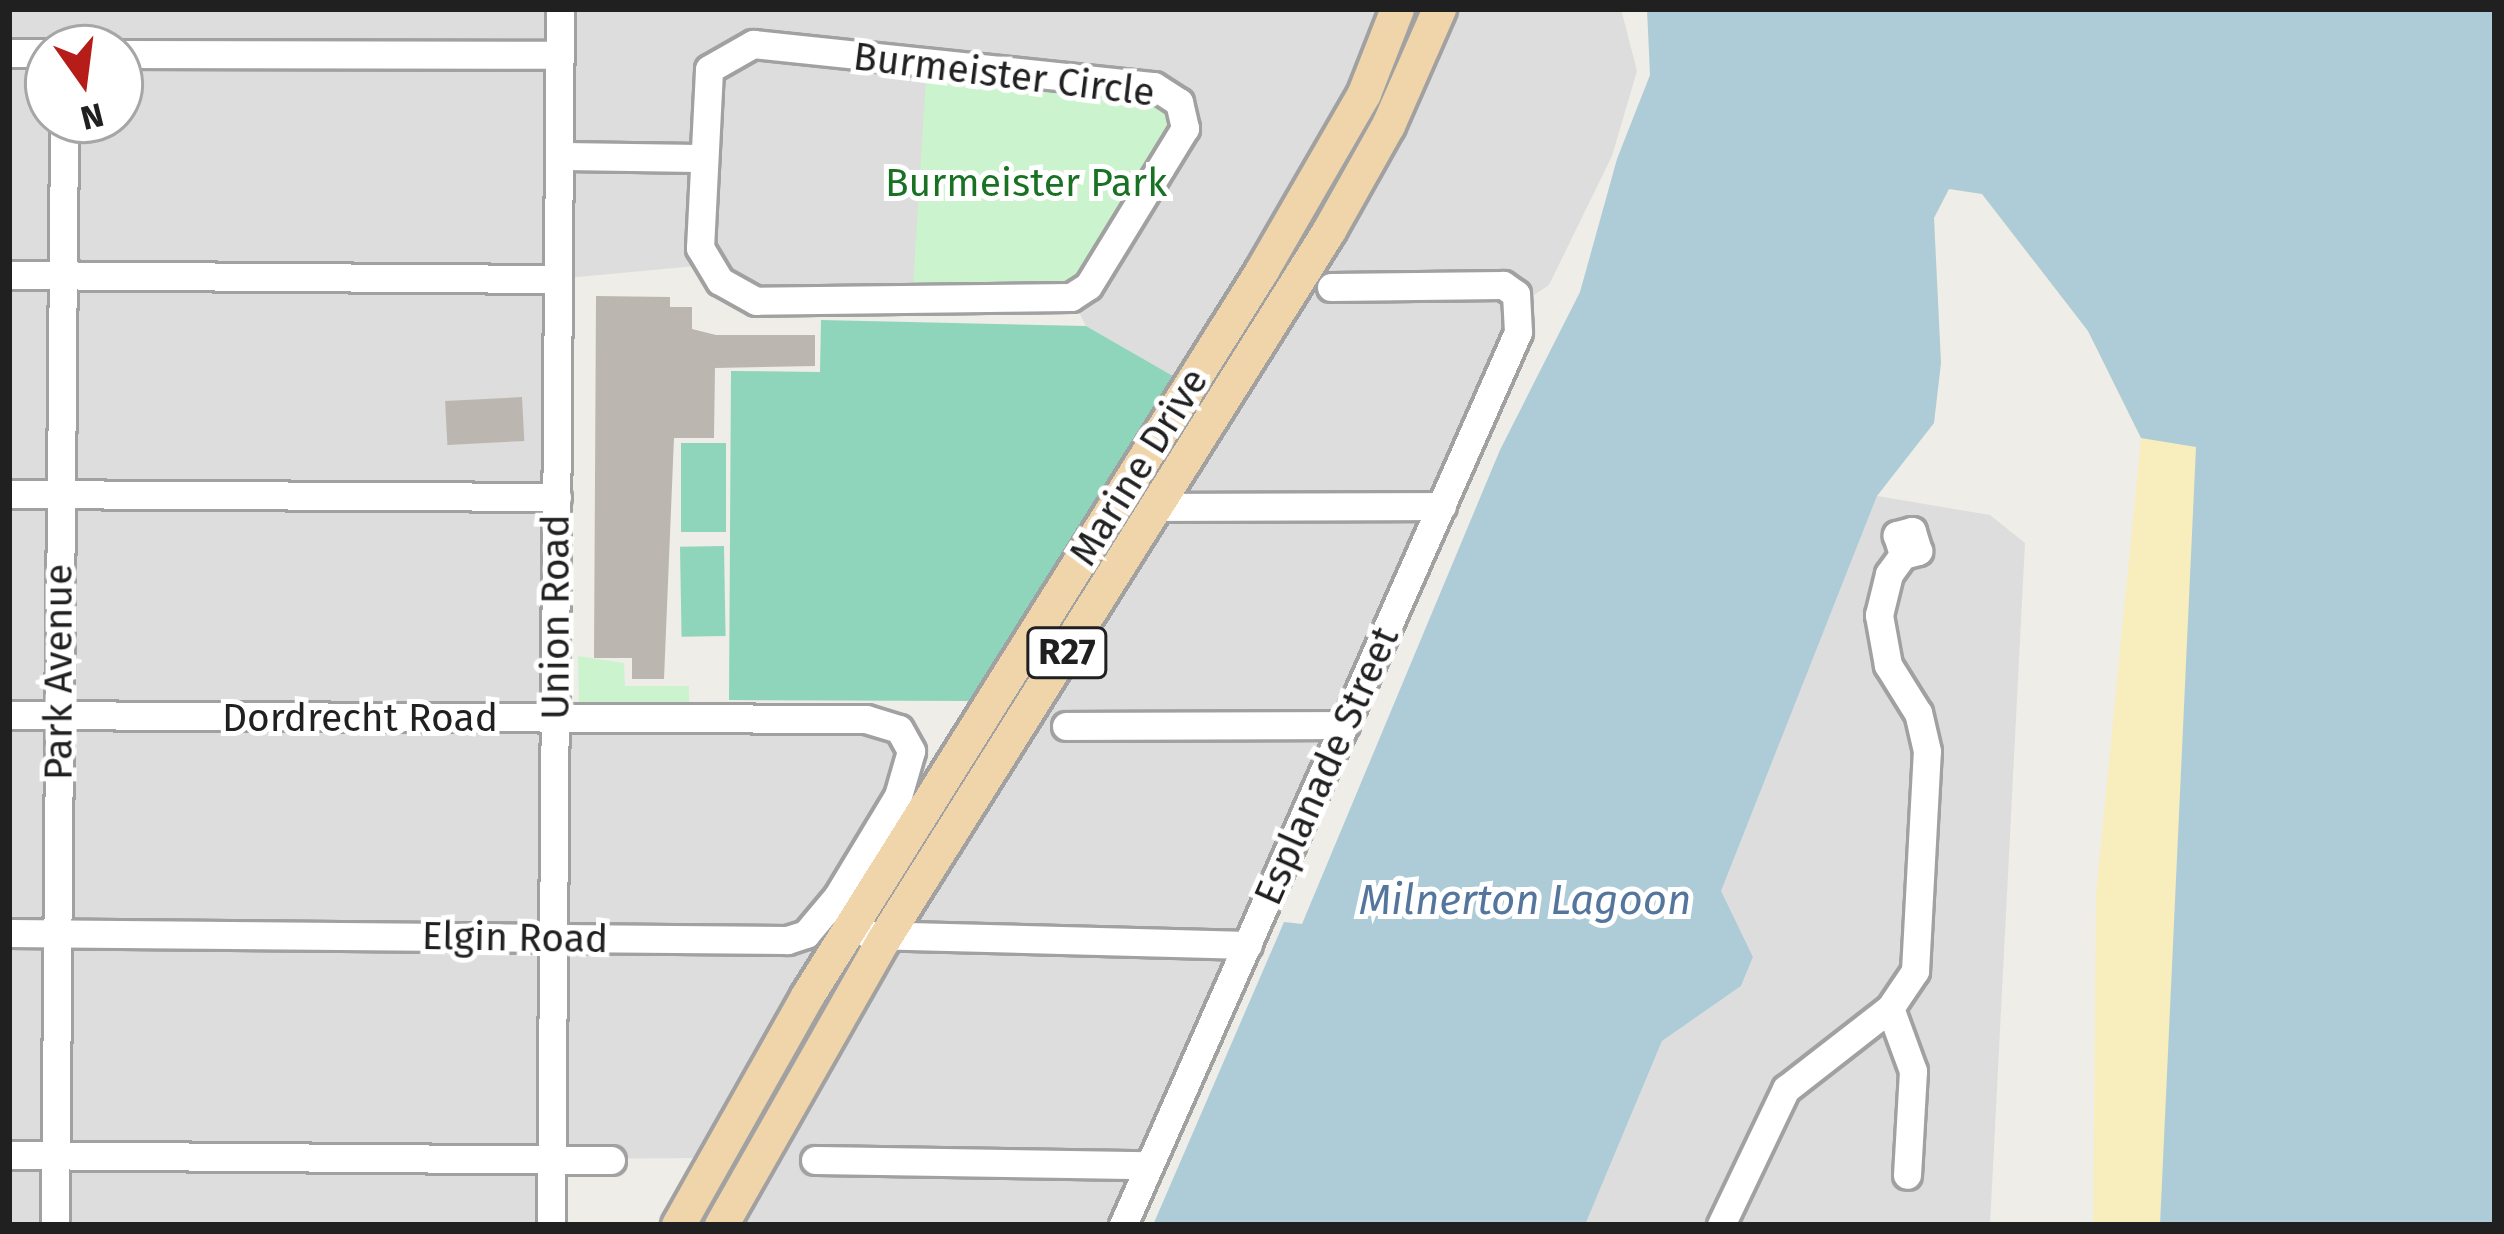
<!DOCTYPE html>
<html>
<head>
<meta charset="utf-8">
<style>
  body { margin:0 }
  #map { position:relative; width:2504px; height:1234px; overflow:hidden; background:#efede7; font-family:"Fira Sans",sans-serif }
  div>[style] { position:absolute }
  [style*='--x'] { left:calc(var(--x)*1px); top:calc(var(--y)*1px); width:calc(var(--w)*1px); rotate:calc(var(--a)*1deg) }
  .residential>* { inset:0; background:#ddd }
  .sand>* { inset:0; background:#f7edbd }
  .park>* { inset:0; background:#caf3ce }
  .pitch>* { inset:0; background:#8ed5bc; transform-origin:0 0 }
  .water>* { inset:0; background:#adccd7 }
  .building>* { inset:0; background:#bcb6b0; transform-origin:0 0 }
  .roads { filter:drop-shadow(3px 0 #a1a1a1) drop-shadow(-3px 0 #a1a1a1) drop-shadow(0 3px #a1a1a1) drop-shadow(0 -3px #a1a1a1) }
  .minor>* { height:27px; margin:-13.5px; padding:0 13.5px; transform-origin:13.5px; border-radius:13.5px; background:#fff }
  .major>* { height:33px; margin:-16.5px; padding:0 16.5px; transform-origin:16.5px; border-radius:16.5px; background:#f1d5aa }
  span { translate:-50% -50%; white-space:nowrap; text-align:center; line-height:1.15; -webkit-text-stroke:10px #fff; paint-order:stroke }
  .shield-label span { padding:3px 9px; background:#fff; border:3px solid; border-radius:9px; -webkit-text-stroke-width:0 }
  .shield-label { font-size:36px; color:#202020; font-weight:700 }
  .street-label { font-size:39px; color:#202020 }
  .park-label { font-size:39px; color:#197223 }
  .water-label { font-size:42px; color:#54769d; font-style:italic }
  .frame { position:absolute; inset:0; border:12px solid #202020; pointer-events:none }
  .north { position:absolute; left:24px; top:24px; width:120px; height:120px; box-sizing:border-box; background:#fff; border:3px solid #a6a6a6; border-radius:50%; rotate:166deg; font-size:33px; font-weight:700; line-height:48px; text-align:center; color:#202020 }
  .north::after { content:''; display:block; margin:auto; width:42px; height:54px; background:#b71d18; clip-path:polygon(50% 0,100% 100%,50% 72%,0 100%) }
</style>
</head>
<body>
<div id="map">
  <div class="residential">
    <div style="clip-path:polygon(evenodd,9px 9px,1397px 9px,1374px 72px,1177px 379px,1086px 326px,1071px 297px,756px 301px,706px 265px,557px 279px,555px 719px,866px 719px,911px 751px,806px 934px,831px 962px,712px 1158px,552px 1159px,551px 1225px,9px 1225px,9px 9px,48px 48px,120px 48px,120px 120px,48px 120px,48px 48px)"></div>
    <div style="clip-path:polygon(1458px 9px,1621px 9px,1637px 71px,1612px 156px,1549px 285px,1519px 305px,1123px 1225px,738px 1225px,798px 1111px,1317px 285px)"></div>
    <div style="clip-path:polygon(1877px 496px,1990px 515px,2025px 543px,1990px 1225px,1585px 1225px,1662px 1041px,1741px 986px,1753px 957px,1720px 891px)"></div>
  </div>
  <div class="sand">
    <div style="clip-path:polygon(1843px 9px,2356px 9px,2250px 1225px,2093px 1225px,2096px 894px,2141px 438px,2088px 331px,1982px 194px,1949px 189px,1934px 218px,1941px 363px,1934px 423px)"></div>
  </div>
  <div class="park">
    <div style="clip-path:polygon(927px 62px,1154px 86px,1184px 109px,1088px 286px,912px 302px)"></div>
    <div style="clip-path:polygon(578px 656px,624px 663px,625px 686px,689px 686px,689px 706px,579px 706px)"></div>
  </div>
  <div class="pitch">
    <div style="clip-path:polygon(821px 320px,1086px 326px,1178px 379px,975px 701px,729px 700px,731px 371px,820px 372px)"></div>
    <div style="left:681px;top:443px;width:45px;height:89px"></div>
    <div style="left:724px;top:546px;width:90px;height:44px;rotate:89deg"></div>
  </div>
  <div class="water">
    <div style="clip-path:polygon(1647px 9px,2495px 9px,2495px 1225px,2160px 1225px,2196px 447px,2141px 438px,2088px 331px,1982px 194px,1949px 189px,1934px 218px,1941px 363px,1934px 423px,1877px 496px,1721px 891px,1753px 957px,1741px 986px,1662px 1041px,1585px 1225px,1153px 1225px,1284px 922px,1302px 924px,1500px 450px,1580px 292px,1617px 159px,1650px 75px)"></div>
  </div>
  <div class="building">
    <div style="clip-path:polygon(596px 296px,670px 297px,670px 307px,692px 307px,692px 329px,716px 335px,815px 335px,815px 366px,715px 368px,714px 438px,674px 438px,664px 679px,632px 679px,632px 658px,594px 658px)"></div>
    <div style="left:522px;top:397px;width:44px;height:77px;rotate:87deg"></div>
  </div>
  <div class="roads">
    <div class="minor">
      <div style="--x:753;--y:44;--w:403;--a:6"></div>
      <div style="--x:1154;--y:86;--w:30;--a:33"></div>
      <div style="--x:1179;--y:102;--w:27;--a:77"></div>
      <div style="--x:1185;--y:128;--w:185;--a:121.5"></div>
      <div style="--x:1088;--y:286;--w:20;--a:147"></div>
      <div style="--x:1071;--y:297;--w:315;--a:179.3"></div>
      <div style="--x:756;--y:301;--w:41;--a:-150.9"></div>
      <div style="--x:720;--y:281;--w:39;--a:-121"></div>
      <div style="--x:700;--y:248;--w:179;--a:-87.1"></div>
      <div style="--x:709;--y:69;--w:51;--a:-29.6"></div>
      <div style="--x:9;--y:53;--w:39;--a:0"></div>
      <div style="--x:120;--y:54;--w:440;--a:0.1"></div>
      <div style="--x:561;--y:156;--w:140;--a:0.8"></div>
      <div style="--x:9;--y:275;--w:548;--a:0.42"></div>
      <div style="--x:9;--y:494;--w:548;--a:0.31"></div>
      <div style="--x:1158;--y:507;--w:284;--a:-0.2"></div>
      <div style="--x:9;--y:715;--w:857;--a:0.27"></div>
      <div style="--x:866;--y:719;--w:34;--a:17"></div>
      <div style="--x:899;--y:729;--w:25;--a:61"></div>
      <div style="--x:911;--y:751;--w:47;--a:106.1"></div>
      <div style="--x:898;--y:796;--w:118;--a:121.1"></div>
      <div style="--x:837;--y:897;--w:48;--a:130"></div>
      <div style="--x:806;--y:934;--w:20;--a:162"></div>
      <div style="--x:787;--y:940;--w:778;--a:-179.48"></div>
      <div style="--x:1066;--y:726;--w:279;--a:-0.2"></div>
      <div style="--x:869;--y:935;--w:379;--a:1.5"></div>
      <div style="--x:1890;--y:1008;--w:67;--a:69.9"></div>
      <div style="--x:1913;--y:1071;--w:104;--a:93.3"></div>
      <div style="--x:9;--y:1155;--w:602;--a:0.48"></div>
      <div style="--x:815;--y:1160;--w:334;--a:0.9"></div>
      <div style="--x:55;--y:1225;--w:1105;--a:-89.53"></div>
      <div style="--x:551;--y:1225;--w:1216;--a:-89.58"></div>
      <div style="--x:1123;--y:1225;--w:976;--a:-66.14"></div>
      <div style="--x:1518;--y:332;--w:38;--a:-93"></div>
      <div style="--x:1516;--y:294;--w:16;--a:-145"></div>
      <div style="--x:1503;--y:285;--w:172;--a:179.3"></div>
      <div style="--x:1721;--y:1225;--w:151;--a:-64.5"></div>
      <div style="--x:1786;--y:1089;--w:132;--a:-37.9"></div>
      <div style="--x:1890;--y:1008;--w:45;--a:-56"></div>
      <div style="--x:1915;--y:971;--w:220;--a:-86.9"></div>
      <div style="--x:1927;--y:751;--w:39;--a:-103"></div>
      <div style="--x:1918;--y:713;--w:57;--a:-122"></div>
      <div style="--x:1888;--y:665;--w:51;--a:-100.2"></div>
      <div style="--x:1879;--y:615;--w:42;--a:-76.3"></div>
      <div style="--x:1889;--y:574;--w:24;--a:-54"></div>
      <div style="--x:1903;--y:555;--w:16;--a:-15"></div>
      <div style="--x:1918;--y:551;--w:21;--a:-107"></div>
      <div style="--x:1912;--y:531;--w:16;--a:165"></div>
      <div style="--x:1897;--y:535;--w:21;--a:73"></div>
    </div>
    <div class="major">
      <div style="--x:678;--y:1225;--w:263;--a:-60.6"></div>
      <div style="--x:807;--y:996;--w:857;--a:-57.92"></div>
      <div style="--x:1262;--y:270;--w:204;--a:-60"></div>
      <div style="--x:1364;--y:93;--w:90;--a:-68.6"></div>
      <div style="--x:721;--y:1225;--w:328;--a:-60.4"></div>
      <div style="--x:883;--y:940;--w:838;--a:-57.86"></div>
      <div style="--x:1329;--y:230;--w:120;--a:-60.7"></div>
      <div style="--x:1388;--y:125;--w:127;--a:-66.3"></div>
    </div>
  </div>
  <div class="shield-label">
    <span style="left:1067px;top:653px">R27</span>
  </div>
  <div class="street-label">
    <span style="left:1004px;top:75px;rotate:7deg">Burmeister Circle</span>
    <span style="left:1139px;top:467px;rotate:-58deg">Marine Drive</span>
    <span style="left:556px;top:617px;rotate:-90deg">Union Road</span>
    <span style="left:59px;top:672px;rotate:-90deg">Park Avenue</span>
    <span style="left:360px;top:718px">Dordrecht Road</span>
    <span style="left:1327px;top:766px;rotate:-66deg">Esplanade Street</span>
    <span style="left:515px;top:938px;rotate:1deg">Elgin Road</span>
  </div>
  <div class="park-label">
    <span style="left:1026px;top:183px">Burmeister Park</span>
  </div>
  <div class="water-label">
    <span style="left:1525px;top:900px">Milnerton Lagoon</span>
  </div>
  <div class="frame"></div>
  <div class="north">N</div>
</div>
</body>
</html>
